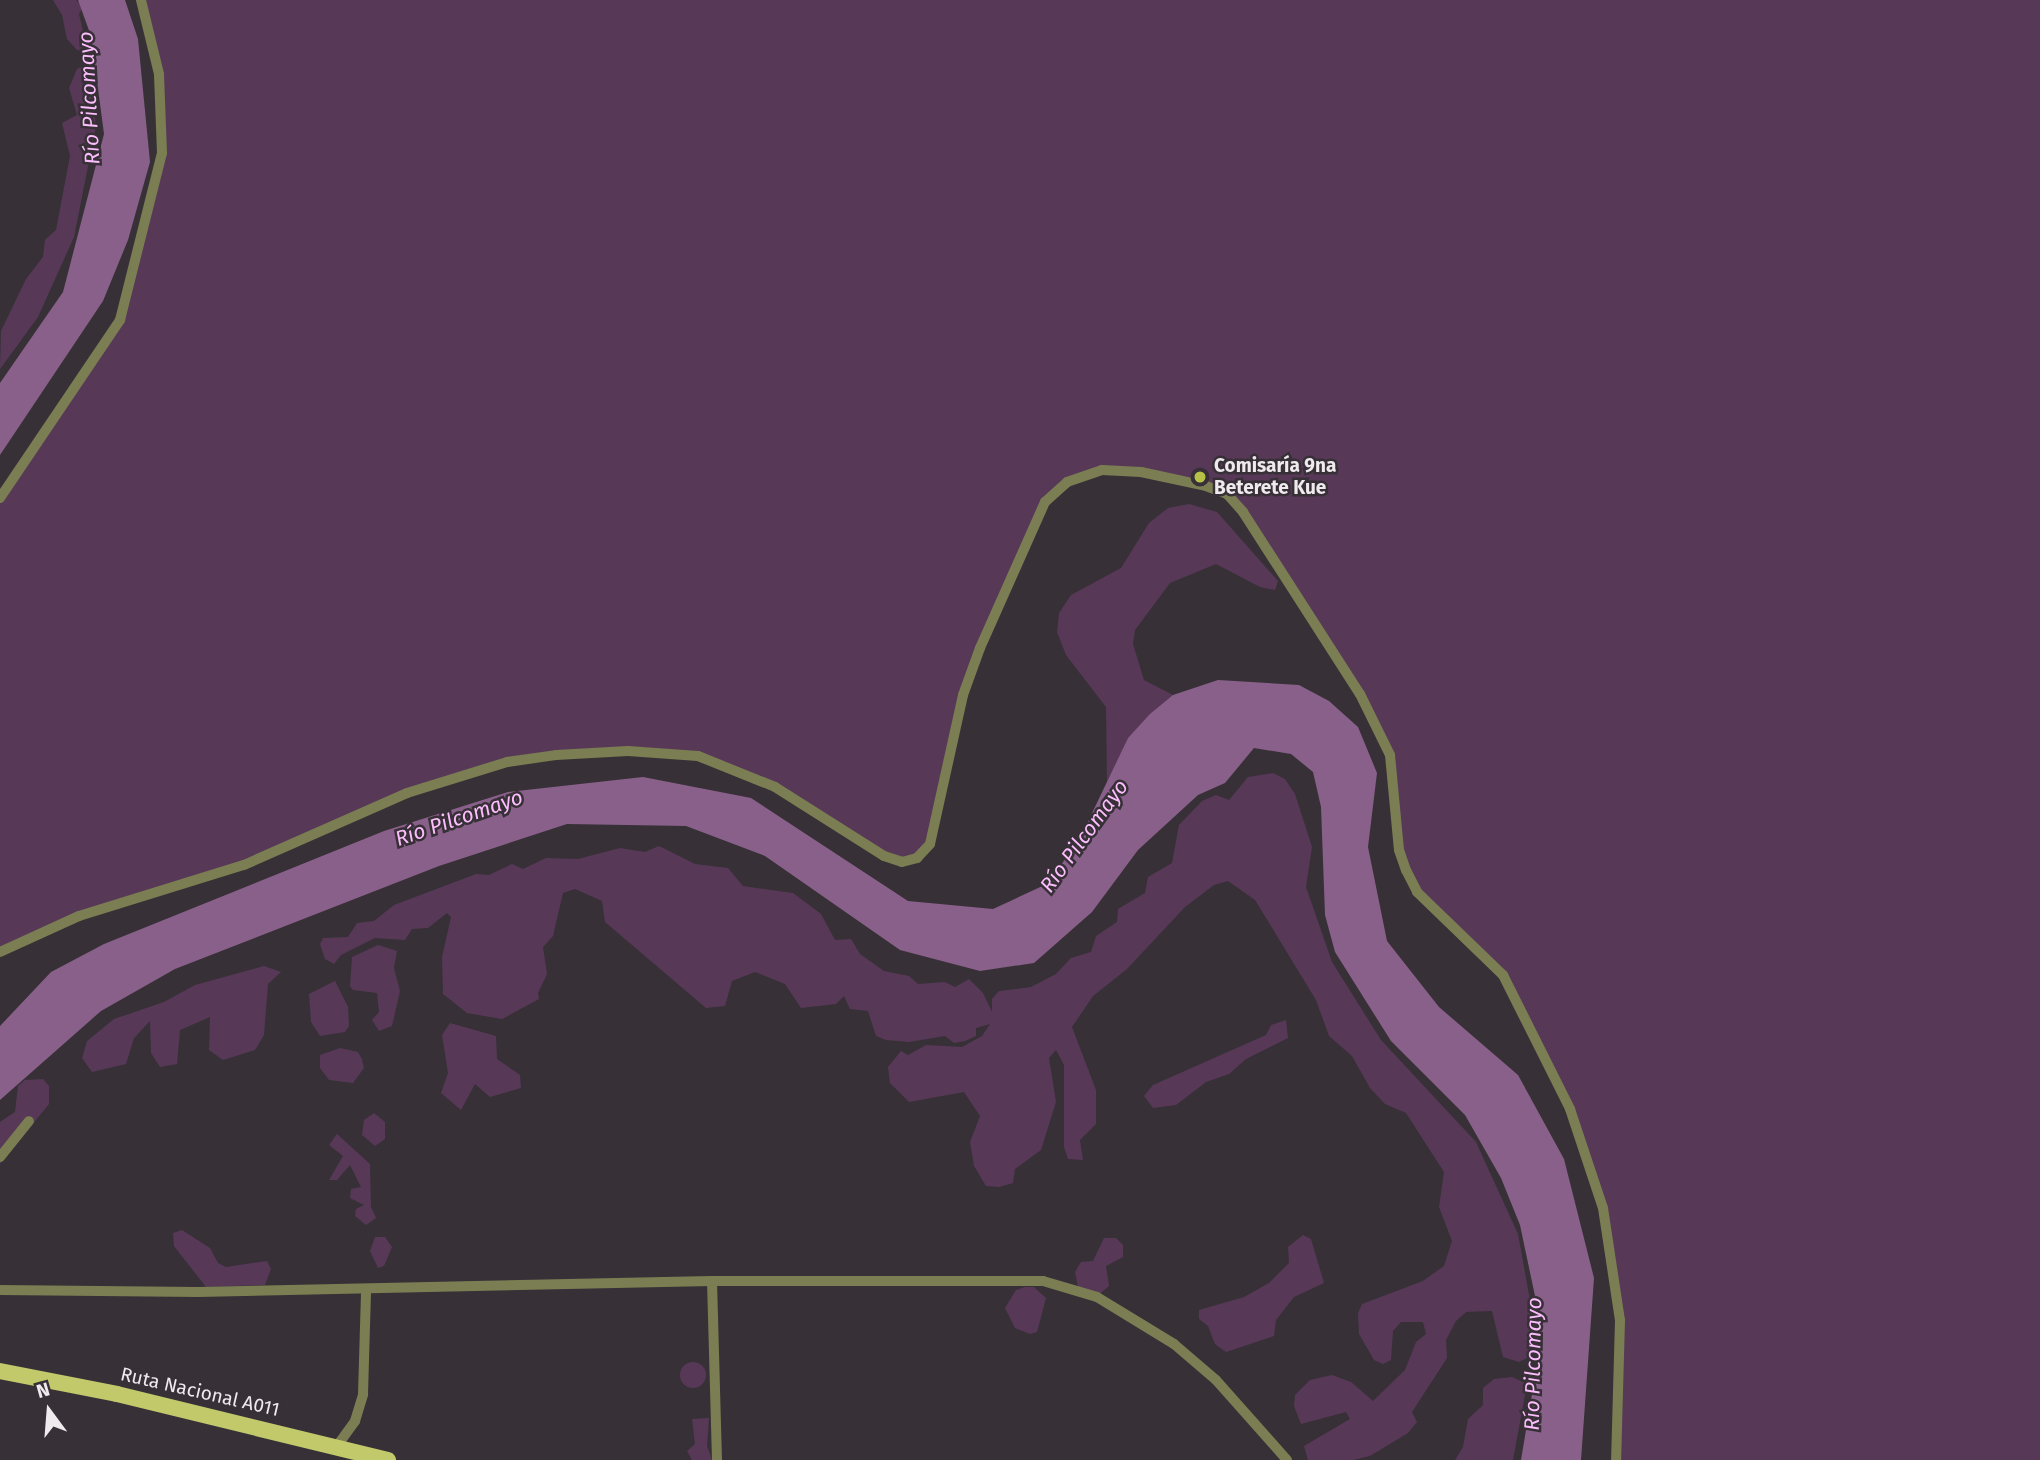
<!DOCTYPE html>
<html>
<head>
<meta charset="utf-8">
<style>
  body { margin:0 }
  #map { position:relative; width:2040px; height:1460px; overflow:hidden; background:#373037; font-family:"Fira Sans",sans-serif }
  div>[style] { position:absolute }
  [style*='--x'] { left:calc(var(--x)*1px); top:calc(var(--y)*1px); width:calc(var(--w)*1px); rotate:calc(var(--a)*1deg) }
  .green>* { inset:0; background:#573957 }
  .round { border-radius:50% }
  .water>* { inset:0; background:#89608a }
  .minor>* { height:10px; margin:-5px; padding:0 5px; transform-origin:5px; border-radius:5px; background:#7a7e52 }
  .primary>* { height:16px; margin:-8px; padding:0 8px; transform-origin:8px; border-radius:8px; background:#c1c96b }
  .dots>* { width:19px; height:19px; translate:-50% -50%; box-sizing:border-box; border:4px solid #373037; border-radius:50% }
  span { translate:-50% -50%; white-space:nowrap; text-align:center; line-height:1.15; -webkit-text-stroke:5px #373037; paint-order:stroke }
  .poi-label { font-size:19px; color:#efeaee; font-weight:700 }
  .left { translate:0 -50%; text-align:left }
  .street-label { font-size:19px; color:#efeaee }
  .water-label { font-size:21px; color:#fcbdfd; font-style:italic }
  .north { position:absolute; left:14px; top:1376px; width:70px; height:70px; -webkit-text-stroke:5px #373037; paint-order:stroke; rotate:344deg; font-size:19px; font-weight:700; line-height:28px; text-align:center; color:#efeaee }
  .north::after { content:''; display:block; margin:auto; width:24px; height:32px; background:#efeaee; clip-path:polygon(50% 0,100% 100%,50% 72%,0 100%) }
</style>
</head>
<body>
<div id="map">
  <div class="green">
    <div style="clip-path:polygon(53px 0,76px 0,83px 7px,79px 14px,88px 53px,77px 50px,67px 39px,62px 15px)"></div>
    <div style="clip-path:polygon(141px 0,2040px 0,2040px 1460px,1616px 1460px,1620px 1320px,1603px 1208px,1570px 1109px,1503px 975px,1417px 892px,1406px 870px,1394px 778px,1360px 694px,1226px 494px,1176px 478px,1084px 474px,1045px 502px,980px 648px,930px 844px,902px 862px,817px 810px,698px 756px,556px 755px,451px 780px,244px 865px,120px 902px,0 952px,0 498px,120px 320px,162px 153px,159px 74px)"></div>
    <div style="clip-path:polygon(86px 65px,96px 126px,74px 237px,38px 317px,0 369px,1px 331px,26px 279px,43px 257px,45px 240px,56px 230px,70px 156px,62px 123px,77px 115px,69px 88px,77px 69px)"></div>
    <div style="clip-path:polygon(1189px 504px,1217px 512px,1278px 581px,1275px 590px,1260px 587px,1216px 564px,1170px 583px,1135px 630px,1133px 644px,1144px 680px,1173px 695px,1128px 738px,1107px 783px,1106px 707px,1066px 655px,1057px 632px,1059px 613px,1071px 595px,1121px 568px,1149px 523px,1168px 508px)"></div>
    <div style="clip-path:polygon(1273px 773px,1285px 779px,1295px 794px,1312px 847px,1306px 887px,1332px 962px,1381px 1040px,1476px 1142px,1518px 1234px,1533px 1317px,1531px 1356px,1519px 1362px,1503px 1357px,1492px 1311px,1466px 1312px,1456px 1321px,1446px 1340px,1447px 1358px,1412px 1412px,1417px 1422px,1408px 1433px,1370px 1456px,1353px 1460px,1308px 1460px,1304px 1446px,1350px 1419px,1346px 1412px,1301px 1424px,1294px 1406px,1295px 1395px,1310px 1380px,1332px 1375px,1351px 1382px,1373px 1401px,1405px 1370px,1416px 1342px,1426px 1334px,1423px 1322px,1401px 1322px,1393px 1331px,1391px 1360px,1383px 1364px,1374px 1360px,1359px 1334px,1358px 1313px,1362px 1304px,1423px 1281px,1444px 1266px,1452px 1241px,1439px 1207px,1444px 1172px,1406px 1113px,1385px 1104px,1370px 1088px,1352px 1056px,1329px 1036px,1316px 1000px,1255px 900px,1228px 881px,1214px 885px,1185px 907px,1127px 969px,1093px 996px,1072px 1027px,1096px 1090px,1096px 1124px,1080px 1140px,1083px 1160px,1068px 1159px,1064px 1147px,1064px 1065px,1056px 1050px,1049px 1058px,1056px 1102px,1041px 1150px,1015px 1169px,1013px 1183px,999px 1187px,986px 1186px,974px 1166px,970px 1142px,980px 1116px,964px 1092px,909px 1102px,890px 1083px,888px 1067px,901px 1051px,908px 1055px,926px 1045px,962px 1047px,982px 1036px,990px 1024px,976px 1028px,976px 1036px,965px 1041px,954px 1043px,945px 1036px,909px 1042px,886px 1040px,876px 1036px,868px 1011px,850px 1009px,844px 996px,836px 1004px,801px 1008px,785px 984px,755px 972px,732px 981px,725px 1006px,706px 1008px,605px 922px,602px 901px,575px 889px,563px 893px,553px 936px,543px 947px,547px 974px,538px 993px,539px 999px,502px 1019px,467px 1013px,443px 994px,442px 957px,451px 917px,447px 913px,428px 928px,412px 929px,405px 940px,375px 938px,341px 955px,334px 964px,325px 959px,320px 944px,323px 938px,348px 937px,357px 923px,374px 921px,394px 905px,476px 874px,489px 875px,512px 864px,523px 869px,546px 858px,578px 859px,620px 848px,645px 852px,659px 846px,695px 864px,728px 868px,743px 886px,793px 893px,821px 914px,835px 940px,851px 939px,860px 954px,884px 971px,909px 976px,918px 984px,945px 982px,955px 987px,969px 979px,983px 993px,992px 1012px,992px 999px,999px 991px,1031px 987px,1056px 974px,1071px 958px,1091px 952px,1096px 936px,1117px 922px,1118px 909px,1145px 893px,1148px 877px,1172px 863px,1179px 825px,1202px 801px,1216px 795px,1229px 800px,1248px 777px)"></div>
    <div style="clip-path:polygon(378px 945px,397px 951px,394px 968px,400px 991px,392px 1026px,379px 1031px,372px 1020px,379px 1012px,377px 993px,353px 990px,350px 986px,352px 957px)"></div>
    <div style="clip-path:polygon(264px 966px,281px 972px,268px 984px,264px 1035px,255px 1050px,223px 1060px,209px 1050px,210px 1017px,180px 1030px,177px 1064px,160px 1067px,151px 1053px,150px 1021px,134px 1038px,126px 1064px,92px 1072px,82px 1058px,87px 1041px,114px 1019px,164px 1002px,195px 985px)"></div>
    <div style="clip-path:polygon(335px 981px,348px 1007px,349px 1026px,345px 1032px,320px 1036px,311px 1022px,309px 994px)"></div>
    <div style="clip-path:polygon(1286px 1020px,1288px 1038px,1246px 1059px,1229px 1074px,1206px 1082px,1176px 1105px,1153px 1108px,1144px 1096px,1153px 1085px,1266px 1035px,1271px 1025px)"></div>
    <div style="clip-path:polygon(450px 1023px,496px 1036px,497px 1059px,520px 1075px,521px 1088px,490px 1097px,475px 1084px,461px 1110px,441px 1093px,448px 1073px,442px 1035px)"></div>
    <div style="clip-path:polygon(340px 1048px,358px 1052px,362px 1059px,364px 1068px,353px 1083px,329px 1080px,320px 1068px,320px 1055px)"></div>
    <div style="clip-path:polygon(43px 1079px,49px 1086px,49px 1104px,0 1164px,0 1122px,15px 1112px,18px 1086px,25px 1080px)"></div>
    <div style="clip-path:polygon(374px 1113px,385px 1122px,385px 1139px,375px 1146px,362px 1135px,364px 1120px)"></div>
    <div style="clip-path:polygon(337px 1134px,370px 1164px,371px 1207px,376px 1218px,366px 1225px,355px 1216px,356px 1209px,364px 1205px,350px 1198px,351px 1189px,361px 1187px,350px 1165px,337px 1180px,329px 1180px,343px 1156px,329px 1145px)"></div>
    <div style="clip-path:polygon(182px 1230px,210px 1248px,218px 1263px,226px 1267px,267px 1261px,271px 1269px,265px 1285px,206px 1287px,174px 1246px,173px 1233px)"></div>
    <div style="clip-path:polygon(1303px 1235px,1311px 1239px,1324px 1283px,1294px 1297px,1276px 1320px,1274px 1336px,1226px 1352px,1215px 1344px,1208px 1326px,1199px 1319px,1199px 1310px,1244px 1297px,1269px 1283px,1289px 1263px,1288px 1247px)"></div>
    <div style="clip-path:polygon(375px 1237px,385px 1237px,392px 1247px,384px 1266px,378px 1268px,370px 1251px)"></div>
    <div style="clip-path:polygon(1104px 1238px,1116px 1238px,1123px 1245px,1123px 1257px,1106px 1266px,1109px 1286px,1095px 1298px,1079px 1292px,1075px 1272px,1081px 1262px,1093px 1261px)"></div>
    <div style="clip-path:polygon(1025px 1287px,1034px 1287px,1046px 1298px,1037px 1332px,1030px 1334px,1015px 1328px,1005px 1308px,1016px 1290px)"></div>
    <div class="round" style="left:680px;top:1362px;width:26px;height:26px"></div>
    <div style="clip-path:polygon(1512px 1377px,1527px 1384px,1513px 1460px,1455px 1460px,1463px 1447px,1468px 1419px,1483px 1405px,1483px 1388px,1494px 1379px)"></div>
    <div style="clip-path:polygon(709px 1418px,707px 1446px,712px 1460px,692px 1460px,687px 1451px,695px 1444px,692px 1419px)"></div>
  </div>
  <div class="water">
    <div style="clip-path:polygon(78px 0,125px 0,138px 39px,150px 162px,128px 240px,103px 301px,0 455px,0 383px,63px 292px,104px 134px,91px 36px)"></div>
    <div style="clip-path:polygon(1218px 680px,1299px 685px,1329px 701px,1358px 727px,1377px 773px,1368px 847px,1387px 941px,1439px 1007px,1518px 1075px,1564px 1159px,1594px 1278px,1581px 1460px,1521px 1460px,1537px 1364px,1539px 1315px,1520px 1225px,1501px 1178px,1465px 1115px,1391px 1041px,1335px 952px,1325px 915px,1321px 807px,1313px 772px,1291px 754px,1254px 748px,1225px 783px,1198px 795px,1138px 850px,1092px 912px,1034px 963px,980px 971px,900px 950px,765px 856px,686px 826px,567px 824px,439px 866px,175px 969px,101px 1011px,0 1100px,0 1026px,51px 972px,104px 944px,384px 831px,508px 792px,643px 777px,751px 798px,908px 901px,993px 909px,1049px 883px,1083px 832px,1128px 738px,1150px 714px,1173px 695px)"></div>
  </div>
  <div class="minor">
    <div style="--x:0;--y:498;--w:215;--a:-56"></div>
    <div style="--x:120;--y:320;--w:172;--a:-75.9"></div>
    <div style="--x:162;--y:153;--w:79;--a:-92.2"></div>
    <div style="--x:159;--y:74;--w:76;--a:-103.7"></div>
    <div style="--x:0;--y:952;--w:87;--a:-24.5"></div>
    <div style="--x:79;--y:916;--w:173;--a:-17.2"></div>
    <div style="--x:244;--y:865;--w:178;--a:-23.8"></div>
    <div style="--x:407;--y:793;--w:105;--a:-17.2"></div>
    <div style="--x:507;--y:762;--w:49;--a:-8.1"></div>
    <div style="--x:556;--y:755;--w:72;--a:-3.2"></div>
    <div style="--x:628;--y:751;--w:70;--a:4.1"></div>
    <div style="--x:698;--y:756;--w:83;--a:21.9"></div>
    <div style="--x:775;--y:787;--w:129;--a:32.3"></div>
    <div style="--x:884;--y:856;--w:19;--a:18"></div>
    <div style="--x:902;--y:862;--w:16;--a:-15"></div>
    <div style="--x:917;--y:858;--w:19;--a:-47"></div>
    <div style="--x:930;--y:844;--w:153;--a:-77.5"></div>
    <div style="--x:963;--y:695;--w:50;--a:-70.1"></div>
    <div style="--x:980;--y:648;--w:160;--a:-66"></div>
    <div style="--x:1045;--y:502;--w:30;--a:-42"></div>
    <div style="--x:1067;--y:482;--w:37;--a:-19"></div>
    <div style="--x:1102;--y:470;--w:39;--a:3"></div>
    <div style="--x:1141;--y:472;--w:66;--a:12.2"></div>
    <div style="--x:1206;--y:486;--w:22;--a:21"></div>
    <div style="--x:1227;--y:494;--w:24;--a:48"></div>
    <div style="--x:1243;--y:512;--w:216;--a:57.3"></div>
    <div style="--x:1360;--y:694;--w:68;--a:63.8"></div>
    <div style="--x:1390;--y:755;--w:95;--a:84.6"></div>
    <div style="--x:1399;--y:850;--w:21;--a:71"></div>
    <div style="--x:1406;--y:870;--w:25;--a:63"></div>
    <div style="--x:1417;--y:892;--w:120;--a:44"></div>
    <div style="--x:1503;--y:975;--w:150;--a:63.4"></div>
    <div style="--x:1570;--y:1109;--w:104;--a:71.6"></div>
    <div style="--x:1603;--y:1208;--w:113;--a:81.4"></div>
    <div style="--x:1620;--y:1320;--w:140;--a:91.6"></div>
    <div style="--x:0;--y:1157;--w:46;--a:-51.1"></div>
    <div style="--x:712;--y:1281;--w:179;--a:88.4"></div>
    <div style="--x:0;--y:1290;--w:198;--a:0.6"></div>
    <div style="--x:198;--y:1292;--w:514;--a:-1.23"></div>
    <div style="--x:712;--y:1281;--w:331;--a:0"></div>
    <div style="--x:1043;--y:1281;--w:56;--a:16.5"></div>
    <div style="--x:1097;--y:1297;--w:90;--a:31.4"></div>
    <div style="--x:1174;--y:1344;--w:55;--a:40.6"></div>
    <div style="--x:1216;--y:1380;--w:107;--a:48.4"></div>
    <div style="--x:337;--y:1446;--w:31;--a:-54"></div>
    <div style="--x:355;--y:1421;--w:28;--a:-73"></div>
    <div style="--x:363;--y:1394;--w:104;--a:-88.3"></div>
  </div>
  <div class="primary">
    <div style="--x:0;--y:1371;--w:119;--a:11.1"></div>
    <div style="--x:117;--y:1394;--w:279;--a:13.7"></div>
  </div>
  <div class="dots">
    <div style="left:1200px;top:477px;background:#b8c147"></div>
  </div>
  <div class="poi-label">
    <span class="left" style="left:1214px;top:477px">Comisaría 9na<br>Beterete Kue</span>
  </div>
  <div class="street-label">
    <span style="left:200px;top:1392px;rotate:13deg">Ruta Nacional A011</span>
  </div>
  <div class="water-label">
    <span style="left:89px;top:98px;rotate:-93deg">Río Pilcomayo</span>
    <span style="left:459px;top:818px;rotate:-19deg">Río Pilcomayo</span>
    <span style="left:1084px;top:836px;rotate:-54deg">Río Pilcomayo</span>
    <span style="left:1533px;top:1364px;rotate:-89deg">Río Pilcomayo</span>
  </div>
  <div class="north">N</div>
</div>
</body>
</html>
